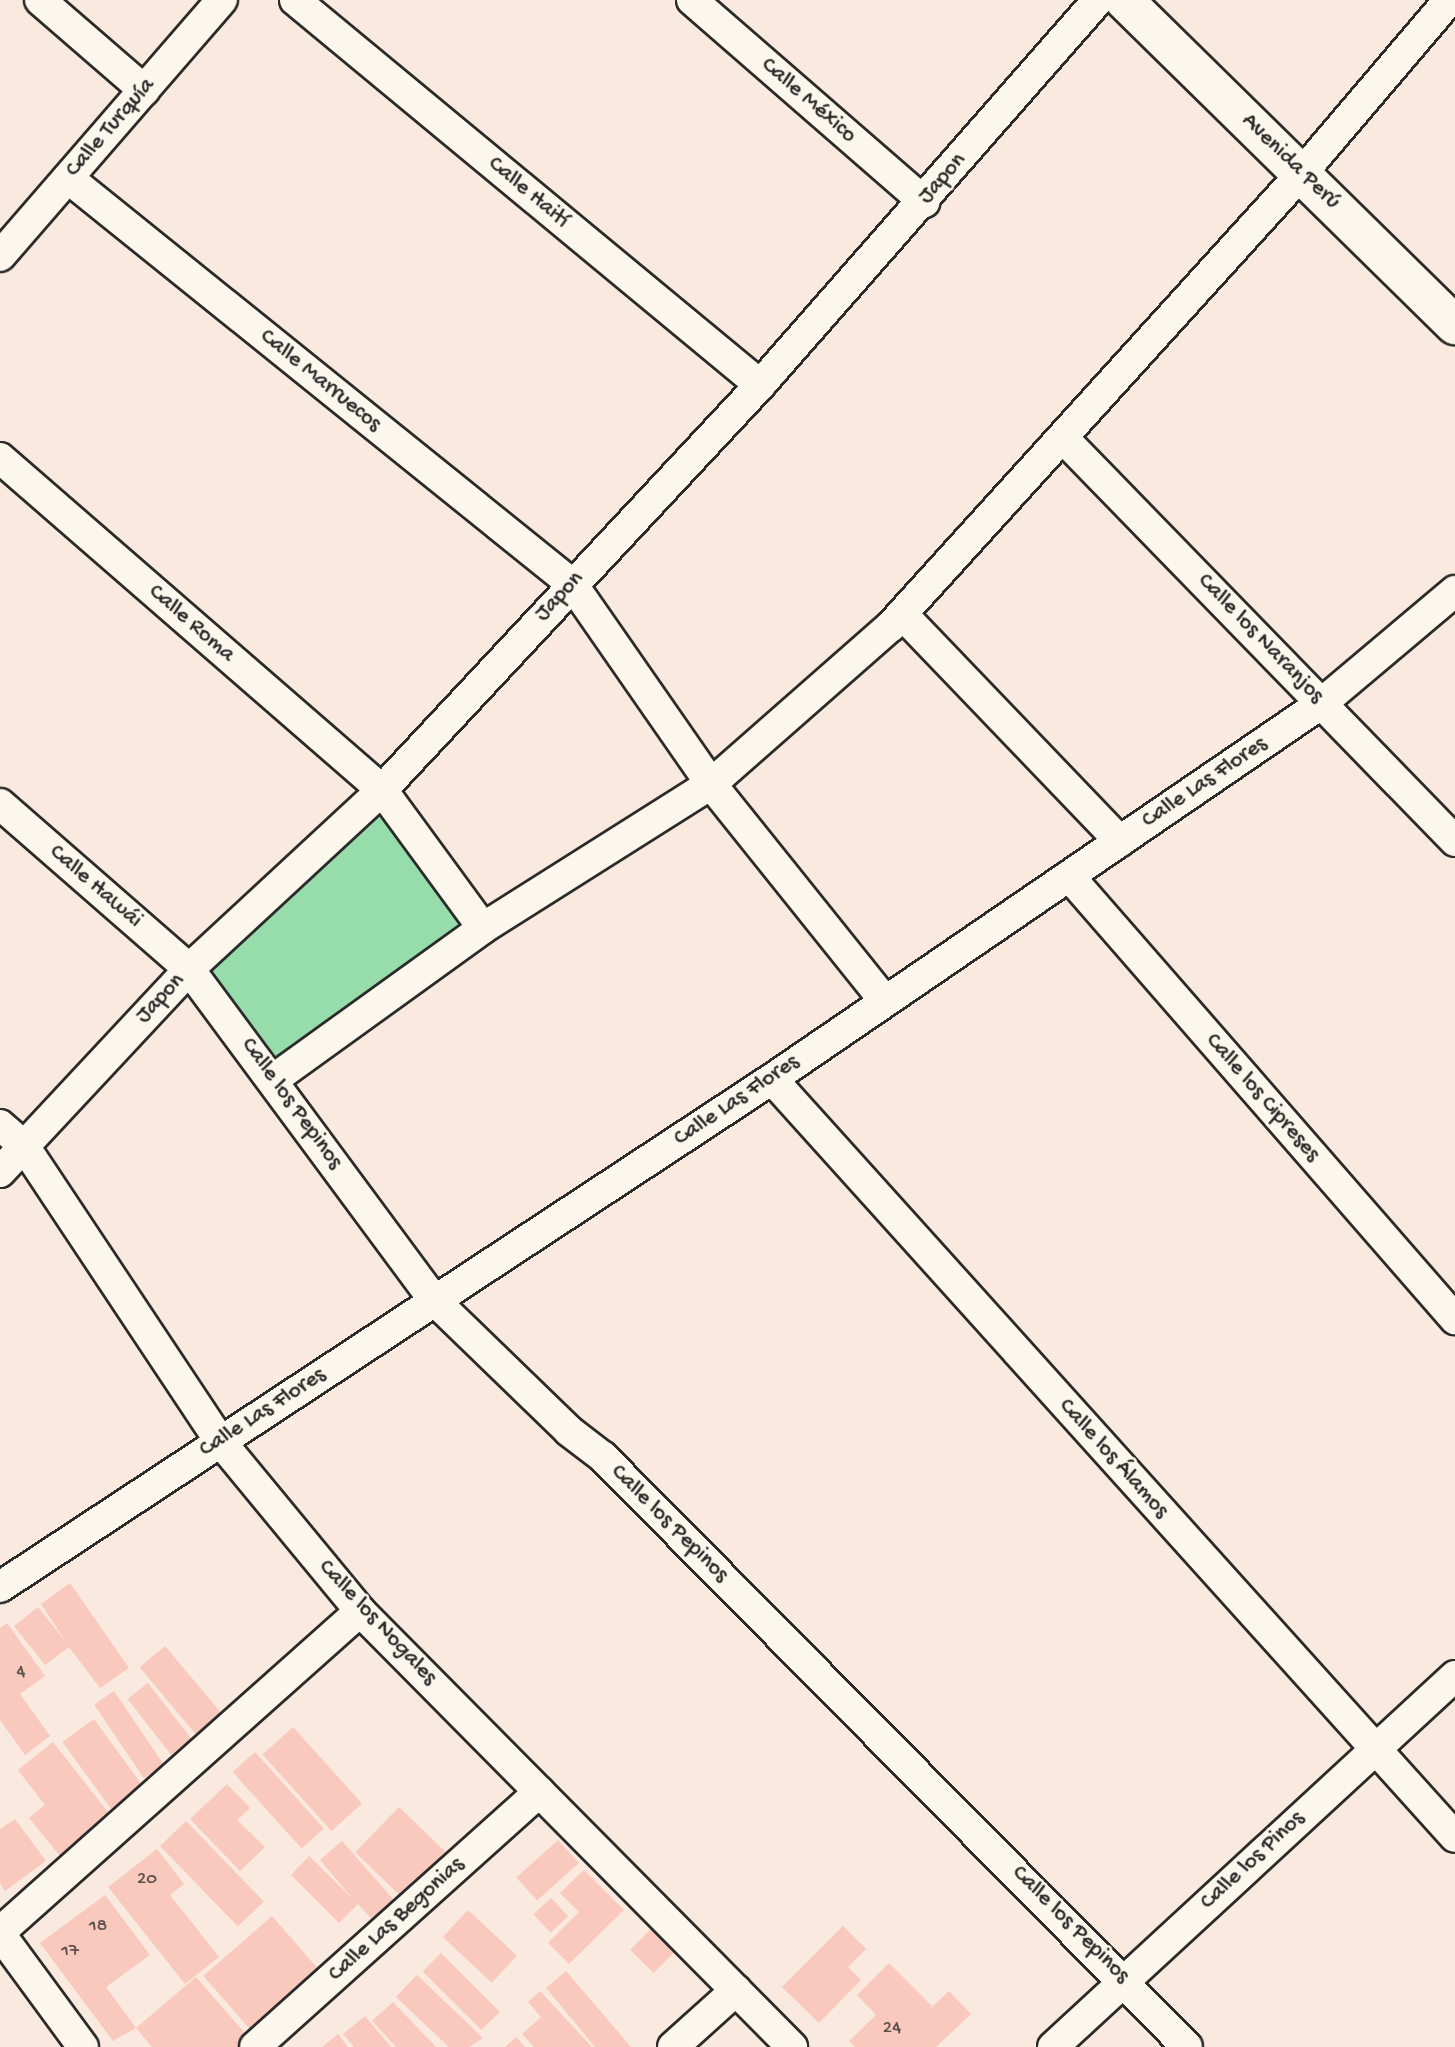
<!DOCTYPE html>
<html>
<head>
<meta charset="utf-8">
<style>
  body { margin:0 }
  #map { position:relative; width:1455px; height:2047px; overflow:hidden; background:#fae9de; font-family:"Gochi Hand",sans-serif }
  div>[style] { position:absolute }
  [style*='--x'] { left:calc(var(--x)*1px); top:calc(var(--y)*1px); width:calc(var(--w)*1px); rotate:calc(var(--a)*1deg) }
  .green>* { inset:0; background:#96ddab }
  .building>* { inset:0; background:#f8c9bc; transform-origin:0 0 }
  .roads { filter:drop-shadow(2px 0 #2b2b2b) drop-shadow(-2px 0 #2b2b2b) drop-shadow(0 2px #2b2b2b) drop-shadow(0 -2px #2b2b2b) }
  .street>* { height:30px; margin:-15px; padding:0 15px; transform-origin:15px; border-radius:15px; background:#fbf7ec }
  .secondary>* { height:38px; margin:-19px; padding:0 19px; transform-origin:19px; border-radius:19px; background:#fbf7ec }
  span { translate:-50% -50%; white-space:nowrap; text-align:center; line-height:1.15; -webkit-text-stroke:5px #fbf7ec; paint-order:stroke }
  .number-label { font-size:19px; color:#5e524f }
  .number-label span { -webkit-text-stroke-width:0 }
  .street-label { font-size:23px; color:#2b2b2b }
</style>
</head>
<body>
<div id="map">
  <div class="green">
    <div style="clip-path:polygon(379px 803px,471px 925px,275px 1070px,199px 969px)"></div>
  </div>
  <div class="building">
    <div style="clip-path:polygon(70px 1583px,129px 1668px,100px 1688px,69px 1647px,45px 1665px,14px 1626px,38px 1607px,66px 1642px,41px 1604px)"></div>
    <div style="clip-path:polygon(7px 1623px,45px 1676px,20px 1694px,50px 1736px,25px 1755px,0 1720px,0 1628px)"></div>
    <div style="left:165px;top:1646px;width:89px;height:33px;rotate:50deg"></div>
    <div style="left:148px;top:1683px;width:71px;height:26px;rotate:52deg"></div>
    <div style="left:114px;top:1691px;width:89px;height:24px;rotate:56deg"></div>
    <div style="left:94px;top:1719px;width:83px;height:39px;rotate:54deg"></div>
    <div style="left:293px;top:1727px;width:103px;height:41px;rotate:48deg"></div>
    <div style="clip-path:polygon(53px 1742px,111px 1816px,60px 1856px,29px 1818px,45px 1805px,18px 1770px)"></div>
    <div style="left:255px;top:1752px;width:103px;height:30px;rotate:48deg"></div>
    <div style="clip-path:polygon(227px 1784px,250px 1808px,237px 1820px,265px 1847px,240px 1871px,190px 1819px)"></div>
    <div style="left:399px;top:1807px;width:73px;height:63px;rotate:44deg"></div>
    <div style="clip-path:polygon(15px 1819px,46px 1861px,5px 1891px,0 1883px,0 1829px)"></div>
    <div style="left:186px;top:1821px;width:112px;height:36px;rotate:46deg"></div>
    <div style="left:558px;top:1840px;width:31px;height:56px;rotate:48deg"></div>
    <div style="clip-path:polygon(342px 1841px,401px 1908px,379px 1927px,358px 1904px,339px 1923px,291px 1875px,309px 1856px,353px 1899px,320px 1860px)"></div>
    <div style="clip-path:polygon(157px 1849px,184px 1884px,170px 1895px,219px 1957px,185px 1984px,108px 1887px)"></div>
    <div style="clip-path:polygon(584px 1870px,624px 1910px,569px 1964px,548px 1943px,579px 1912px,560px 1893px)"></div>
    <div style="clip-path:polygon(105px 1895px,150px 1955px,106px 1987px,136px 2028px,113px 2041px,40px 1943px)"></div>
    <div style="left:551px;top:1898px;width:25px;height:24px;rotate:47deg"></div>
    <div style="left:468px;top:1910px;width:67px;height:37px;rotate:43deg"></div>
    <div style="left:272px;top:1916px;width:74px;height:91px;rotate:49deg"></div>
    <div style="left:655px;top:1925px;width:33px;height:35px;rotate:45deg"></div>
    <div style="clip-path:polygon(843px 1926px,866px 1949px,848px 1967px,861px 1980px,819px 2023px,782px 1987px)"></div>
    <div style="left:441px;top:1953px;width:83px;height:26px;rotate:45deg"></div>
    <div style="clip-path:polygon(889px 1963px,932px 2006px,920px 2018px,949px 1991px,971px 2014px,936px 2047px,855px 2047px,849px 2041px,876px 2015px,857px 1995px)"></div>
    <div style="clip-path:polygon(566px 1971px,631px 2047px,595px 2047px,546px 1988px)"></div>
    <div style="clip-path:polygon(417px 1975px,483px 2038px,469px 2047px,449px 2047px,396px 1997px)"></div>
    <div style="clip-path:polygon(196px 1977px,251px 2040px,243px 2047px,152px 2047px,136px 2028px)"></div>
    <div style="clip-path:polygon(540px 1991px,592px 2047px,534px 2047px,522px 2034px,541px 2017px,528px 2002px)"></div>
    <div style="clip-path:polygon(393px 2002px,436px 2047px,396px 2047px,372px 2021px)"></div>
    <div style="clip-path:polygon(365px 2016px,391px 2047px,354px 2047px,343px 2034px)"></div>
    <div style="clip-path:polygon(338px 2034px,348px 2047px,322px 2047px)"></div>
    <div style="clip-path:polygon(516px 2037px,525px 2047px,505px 2047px)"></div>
  </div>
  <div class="roads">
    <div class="street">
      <div style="--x:40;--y:0;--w:138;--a:40.9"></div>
      <div style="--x:295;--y:0;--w:604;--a:39.62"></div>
      <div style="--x:692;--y:0;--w:308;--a:41"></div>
      <div style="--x:68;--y:178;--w:647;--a:38.85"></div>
      <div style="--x:572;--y:584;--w:244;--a:55.2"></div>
      <div style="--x:711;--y:784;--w:278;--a:51.3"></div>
      <div style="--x:0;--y:256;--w:339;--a:-49.1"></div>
      <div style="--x:1064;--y:439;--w:561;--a:45.79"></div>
      <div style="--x:0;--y:458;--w:506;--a:40.99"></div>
      <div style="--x:382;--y:790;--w:171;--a:53.8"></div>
      <div style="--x:902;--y:614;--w:315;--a:46.2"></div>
      <div style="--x:0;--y:804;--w:251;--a:41.1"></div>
      <div style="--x:189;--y:969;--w:412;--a:53.5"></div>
      <div style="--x:434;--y:1300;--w:188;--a:44.1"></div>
      <div style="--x:569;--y:1431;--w:43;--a:37.4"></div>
      <div style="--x:603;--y:1457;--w:830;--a:45.29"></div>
      <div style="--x:1069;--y:876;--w:588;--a:48.93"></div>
      <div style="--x:274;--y:1079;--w:258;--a:-35.8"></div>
      <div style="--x:483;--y:928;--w:270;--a:-32.3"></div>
      <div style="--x:711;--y:784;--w:238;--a:-41.3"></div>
      <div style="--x:890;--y:627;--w:613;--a:-47.78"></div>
      <div style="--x:1302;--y:173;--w:227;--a:-49.6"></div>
      <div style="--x:772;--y:1079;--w:1020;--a:47.98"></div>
      <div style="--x:0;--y:1125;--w:32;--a:41"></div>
      <div style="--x:24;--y:1146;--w:354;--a:56.4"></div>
      <div style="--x:220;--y:1441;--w:220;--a:50.5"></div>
      <div style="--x:360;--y:1611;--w:614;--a:45.26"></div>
      <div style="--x:0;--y:1172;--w:277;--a:-47"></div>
      <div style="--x:189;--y:969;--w:263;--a:-42.8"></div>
      <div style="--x:382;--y:790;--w:554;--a:-46.97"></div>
      <div style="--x:760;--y:385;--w:512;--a:-48.72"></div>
      <div style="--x:0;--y:1587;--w:924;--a:-33.35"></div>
      <div style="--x:772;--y:1079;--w:666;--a:-34.36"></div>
      <div style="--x:1322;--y:703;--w:174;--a:-40.1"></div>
      <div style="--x:0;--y:1932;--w:482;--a:-41.7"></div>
      <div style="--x:0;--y:1934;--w:140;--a:53.7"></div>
      <div style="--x:255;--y:2047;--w:382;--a:-41.9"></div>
      <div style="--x:673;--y:2047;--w:85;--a:-42.1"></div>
      <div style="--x:1053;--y:2047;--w:547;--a:-42.7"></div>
    </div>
    <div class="secondary">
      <div style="--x:1124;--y:0;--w:464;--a:44.5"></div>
    </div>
  </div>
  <div class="number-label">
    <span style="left:21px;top:1673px">4</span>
    <span style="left:147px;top:1880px">20</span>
    <span style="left:98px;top:1927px">18</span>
    <span style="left:70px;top:1952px">17</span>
    <span style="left:892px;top:2029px">24</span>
  </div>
  <div class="street-label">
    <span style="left:808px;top:101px;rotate:41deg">Calle México</span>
    <span style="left:111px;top:128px;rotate:-49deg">Calle Turquía</span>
    <span style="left:1290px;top:162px;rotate:44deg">Avenida Perú</span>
    <span style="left:943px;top:179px;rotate:-49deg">Japon</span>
    <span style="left:528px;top:193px;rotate:40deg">Calle Haití</span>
    <span style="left:320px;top:381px;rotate:39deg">Calle Marruecos</span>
    <span style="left:560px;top:597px;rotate:-47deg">Japon</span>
    <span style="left:191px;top:624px;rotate:41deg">Calle Roma</span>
    <span style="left:1260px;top:639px;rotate:46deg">Calle los Naranjos</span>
    <span style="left:1205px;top:783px;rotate:-34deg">Calle Las Flores</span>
    <span style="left:95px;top:887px;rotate:41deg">Calle Hawái</span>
    <span style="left:161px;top:999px;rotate:-47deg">Japon</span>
    <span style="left:1262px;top:1098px;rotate:49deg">Calle los Cipreses</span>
    <span style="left:737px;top:1101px;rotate:-34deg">Calle Las Flores</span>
    <span style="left:291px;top:1104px;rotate:54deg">Calle los Pepinos</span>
    <span style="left:263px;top:1413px;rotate:-33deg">Calle Las Flores</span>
    <span style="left:1113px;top:1459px;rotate:48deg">Calle los Álamos</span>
    <span style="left:669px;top:1524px;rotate:45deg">Calle los Pepinos</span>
    <span style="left:377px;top:1623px;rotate:47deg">Calle los Nogales</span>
    <span style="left:1253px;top:1861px;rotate:-43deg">Calle los Pinos</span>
    <span style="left:397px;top:1920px;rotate:-42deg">Calle Las Begonias</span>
    <span style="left:1070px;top:1925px;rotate:45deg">Calle los Pepinos</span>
  </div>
</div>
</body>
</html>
